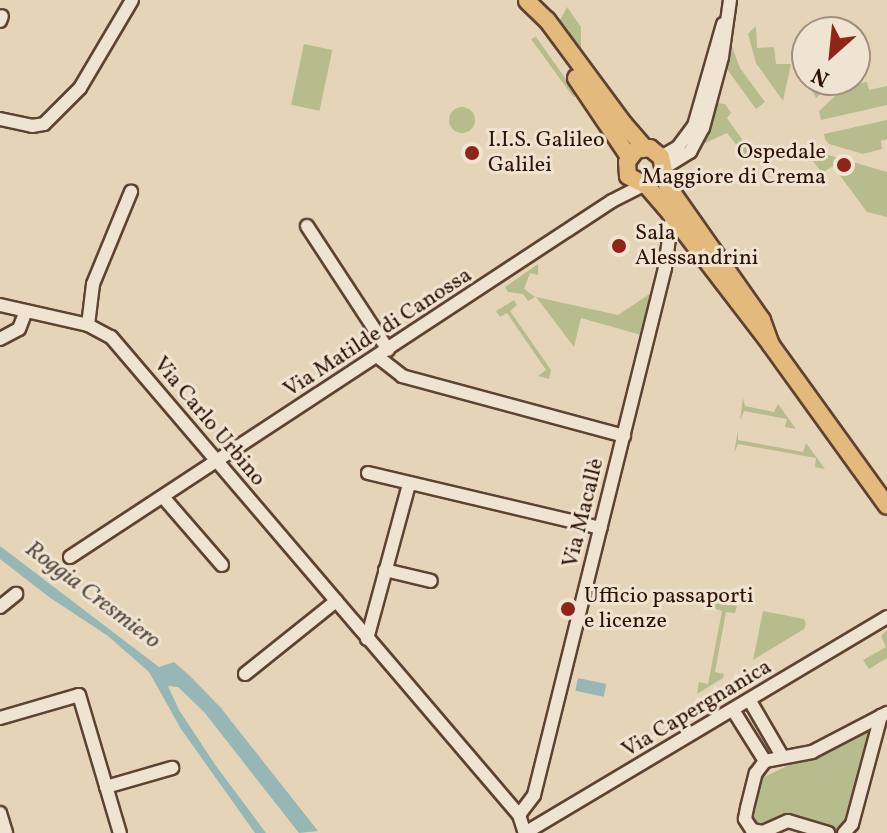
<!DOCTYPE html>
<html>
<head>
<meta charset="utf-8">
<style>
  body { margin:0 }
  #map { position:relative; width:887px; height:833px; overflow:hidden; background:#e6d4b8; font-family:Vollkorn,serif }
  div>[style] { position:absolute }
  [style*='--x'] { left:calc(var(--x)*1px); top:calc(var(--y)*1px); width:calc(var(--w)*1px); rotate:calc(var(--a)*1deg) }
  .green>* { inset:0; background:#b7bc8d; transform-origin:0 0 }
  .round { border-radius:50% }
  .water>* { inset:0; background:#97b7b6; transform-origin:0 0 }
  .roads { filter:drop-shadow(2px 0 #5f4232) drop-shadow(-2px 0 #5f4232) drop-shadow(0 2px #5f4232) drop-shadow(0 -2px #5f4232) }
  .minor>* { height:12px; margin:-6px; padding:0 6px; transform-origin:6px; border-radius:6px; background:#efe3d1 }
  .major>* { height:16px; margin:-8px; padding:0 8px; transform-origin:8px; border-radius:8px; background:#e3ba7c }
  .dots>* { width:22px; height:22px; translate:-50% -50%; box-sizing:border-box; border:4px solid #efe3d1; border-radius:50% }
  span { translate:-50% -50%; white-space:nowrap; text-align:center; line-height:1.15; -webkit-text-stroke:6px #efe3d1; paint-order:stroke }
  .poi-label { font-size:22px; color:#321206 }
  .left { translate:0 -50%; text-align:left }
  .right { translate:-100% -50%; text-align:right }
  .street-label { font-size:22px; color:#321206 }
  .water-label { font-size:24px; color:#554c44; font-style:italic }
  .north { position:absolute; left:791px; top:16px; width:80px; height:80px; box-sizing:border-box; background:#efe3d1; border:2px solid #a38f80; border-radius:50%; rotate:207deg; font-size:22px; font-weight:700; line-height:32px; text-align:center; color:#321206 }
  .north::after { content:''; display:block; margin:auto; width:28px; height:36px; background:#8f2418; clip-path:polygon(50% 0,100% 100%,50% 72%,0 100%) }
</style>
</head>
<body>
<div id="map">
  <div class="green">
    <div style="clip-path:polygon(567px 7px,581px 27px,581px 52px,627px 116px,558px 24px)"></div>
    <div style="clip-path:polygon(756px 26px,757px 48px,774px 47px,776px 64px,791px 64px,783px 101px,756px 63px,748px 34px)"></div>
    <div style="clip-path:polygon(536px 37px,575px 92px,574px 98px,531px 39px)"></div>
    <div style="left:304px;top:44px;width:29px;height:62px;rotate:12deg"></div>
    <div style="clip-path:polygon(732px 47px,740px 68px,765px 102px,756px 109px,727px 69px)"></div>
    <div style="clip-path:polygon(807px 61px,807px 80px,836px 80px,816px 98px,798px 63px)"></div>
    <div style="clip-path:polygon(867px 82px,869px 90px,887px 86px,887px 105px,821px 120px,819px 111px,847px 85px)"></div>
    <div style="clip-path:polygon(716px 103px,725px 104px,731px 113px,727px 118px,751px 152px,745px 156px,727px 133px,701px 145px)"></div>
    <div class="round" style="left:449px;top:107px;width:26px;height:26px"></div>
    <div style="clip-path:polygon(887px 120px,887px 139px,881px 141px,882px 149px,863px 154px,829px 144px,825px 139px,824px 134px)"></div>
    <div style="clip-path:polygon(818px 152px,887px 172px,887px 217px,867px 212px,833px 166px,822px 173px,810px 157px)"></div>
    <div style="clip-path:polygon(538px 264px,538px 275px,530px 273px,524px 289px,535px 297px,528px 301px,523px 294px,508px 292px,505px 287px)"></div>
    <div style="clip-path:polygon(651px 293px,641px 335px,581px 318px,574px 347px,536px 297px,618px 315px)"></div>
    <div style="clip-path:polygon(514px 300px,517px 305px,510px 311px,551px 370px,549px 379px,538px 376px,546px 370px,507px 313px,500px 317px,496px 311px)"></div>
    <div style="clip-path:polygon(743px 398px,745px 406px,774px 412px,778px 404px,796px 429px,785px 427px,787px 419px,744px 411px,740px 420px)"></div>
    <div style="clip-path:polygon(738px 430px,738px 440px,803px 452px,806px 443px,825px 469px,815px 467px,816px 458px,738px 444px,734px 453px)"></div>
    <div style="clip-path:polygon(714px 603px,737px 606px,735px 613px,726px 612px,715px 672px,724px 674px,723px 678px,697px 694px,699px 682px,708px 684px,722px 611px,713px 608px)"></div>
    <div style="clip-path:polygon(763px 611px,804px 619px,806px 624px,804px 629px,753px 660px)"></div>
    <div style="clip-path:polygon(887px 630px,887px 658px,869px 669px,863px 660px,886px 647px,881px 636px)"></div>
    <div style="clip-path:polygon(865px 729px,871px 736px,845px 828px,840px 832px,782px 817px,766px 826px,752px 823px,750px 815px,762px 778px)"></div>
  </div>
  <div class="water">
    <div style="clip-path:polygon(0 546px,159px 667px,174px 662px,190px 676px,221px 708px,318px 831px,299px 833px,204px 712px,178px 687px,168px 686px,179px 710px,216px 766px,266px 833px,255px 833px,181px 729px,149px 672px,108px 636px,49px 597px,0 559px)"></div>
    <div style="left:578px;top:678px;width:29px;height:13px;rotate:12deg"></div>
  </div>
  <div class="roads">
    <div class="minor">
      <div style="--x:0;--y:21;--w:5;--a:-68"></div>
      <div style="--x:0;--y:119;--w:33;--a:12"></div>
      <div style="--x:32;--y:126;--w:12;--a:-9"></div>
      <div style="--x:44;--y:124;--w:51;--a:-45"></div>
      <div style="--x:80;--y:88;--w:102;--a:-59.4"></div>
      <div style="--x:661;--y:157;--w:20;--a:-30"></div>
      <div style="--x:678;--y:147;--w:26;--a:-53"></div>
      <div style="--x:694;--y:126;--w:106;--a:-74.1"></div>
      <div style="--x:664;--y:168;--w:31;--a:-32"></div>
      <div style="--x:690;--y:152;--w:27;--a:-62"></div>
      <div style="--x:703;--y:128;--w:73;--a:-75"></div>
      <div style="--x:722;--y:57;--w:58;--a:-82"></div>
      <div style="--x:307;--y:226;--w:148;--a:56.8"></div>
      <div style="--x:0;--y:305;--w:90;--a:12.8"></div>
      <div style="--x:88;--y:325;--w:26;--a:28"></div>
      <div style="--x:111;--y:337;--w:628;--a:49.52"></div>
      <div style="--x:519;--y:815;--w:19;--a:72"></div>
      <div style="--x:88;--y:325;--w:41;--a:-83"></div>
      <div style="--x:93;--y:284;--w:100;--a:-67.6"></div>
      <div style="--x:0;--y:339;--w:21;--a:-28"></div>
      <div style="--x:19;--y:329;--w:19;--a:-69"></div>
      <div style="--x:378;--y:357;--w:31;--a:38"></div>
      <div style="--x:402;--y:376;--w:230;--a:15.1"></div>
      <div style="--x:368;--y:473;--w:239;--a:13.3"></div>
      <div style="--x:163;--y:497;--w:90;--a:49.1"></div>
      <div style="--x:70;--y:557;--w:648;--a:-33.3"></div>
      <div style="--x:612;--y:201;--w:35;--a:-27"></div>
      <div style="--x:385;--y:570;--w:47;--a:13.4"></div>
      <div style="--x:0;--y:607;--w:21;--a:-39"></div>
      <div style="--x:367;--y:639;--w:161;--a:-74.8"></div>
      <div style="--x:245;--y:674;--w:117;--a:-38.7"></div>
      <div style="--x:750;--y:701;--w:64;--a:59.8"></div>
      <div style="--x:733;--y:710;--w:60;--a:57.9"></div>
      <div style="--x:0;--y:718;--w:82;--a:-16.2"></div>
      <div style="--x:79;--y:695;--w:144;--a:73.5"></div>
      <div style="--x:106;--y:787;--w:69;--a:-16.1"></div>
      <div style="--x:0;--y:813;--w:21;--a:73"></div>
      <div style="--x:519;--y:815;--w:25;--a:-53"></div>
      <div style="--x:534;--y:795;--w:543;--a:-76.04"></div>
      <div style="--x:665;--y:268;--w:52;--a:-82.3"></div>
      <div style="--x:752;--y:830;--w:11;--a:10"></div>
      <div style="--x:763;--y:832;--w:27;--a:-24"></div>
      <div style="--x:788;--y:821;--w:42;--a:16.7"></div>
      <div style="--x:525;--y:833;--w:422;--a:-30.8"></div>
      <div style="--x:754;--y:833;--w:17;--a:-123"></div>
      <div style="--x:745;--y:819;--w:11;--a:-80"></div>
      <div style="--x:747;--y:808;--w:36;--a:-76"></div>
      <div style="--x:756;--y:773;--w:15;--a:-53"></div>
      <div style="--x:765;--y:761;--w:48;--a:-10.8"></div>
      <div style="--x:812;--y:752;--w:85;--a:-27.5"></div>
      <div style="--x:844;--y:833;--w:12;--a:-48"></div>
      <div style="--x:852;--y:824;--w:112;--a:-75"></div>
    </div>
    <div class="major">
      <div style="--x:527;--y:1;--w:28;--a:44"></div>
      <div style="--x:547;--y:20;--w:129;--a:53.5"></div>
      <div style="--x:624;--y:124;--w:32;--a:49"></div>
      <div style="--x:576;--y:78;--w:95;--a:56.1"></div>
      <div style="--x:771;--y:345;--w:27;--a:-110"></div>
      <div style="--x:762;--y:320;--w:165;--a:-125.1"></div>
      <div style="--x:667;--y:185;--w:29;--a:-102"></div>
      <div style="--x:661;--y:157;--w:14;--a:-141"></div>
      <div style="--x:650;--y:148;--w:14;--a:172"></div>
      <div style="--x:636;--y:150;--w:15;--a:127"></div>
      <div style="--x:627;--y:162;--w:14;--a:86"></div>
      <div style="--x:628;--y:176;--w:20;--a:27"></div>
      <div style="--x:646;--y:185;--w:30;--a:49"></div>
      <div style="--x:666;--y:208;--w:173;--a:52.5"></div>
      <div style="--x:771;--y:345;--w:198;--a:54.2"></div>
    </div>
  </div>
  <div class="dots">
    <div style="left:472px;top:153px;background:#8f2418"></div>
    <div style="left:844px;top:165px;background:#8f2418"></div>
    <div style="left:619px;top:246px;background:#8f2418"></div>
    <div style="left:568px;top:609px;background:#8f2418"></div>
  </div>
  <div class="poi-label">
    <span class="left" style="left:488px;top:153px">I.I.S. Galileo<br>Galilei</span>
    <span class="right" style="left:826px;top:165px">Ospedale<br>Maggiore di Crema</span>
    <span class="left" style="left:635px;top:246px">Sala<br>Alessandrini</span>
    <span class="left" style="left:584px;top:609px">Ufficio passaporti<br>e licenze</span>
  </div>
  <div class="street-label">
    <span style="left:378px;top:333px;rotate:-33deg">Via Matilde di Canossa</span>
    <span style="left:209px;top:422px;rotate:50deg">Via Carlo Urbino</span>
    <span style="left:584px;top:513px;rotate:-76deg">Via Macallè</span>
    <span style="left:697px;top:709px;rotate:-31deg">Via Capergnanica</span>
  </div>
  <div class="water-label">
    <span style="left:92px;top:596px;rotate:37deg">Roggia Cresmiero</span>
  </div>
  <div class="north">N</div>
</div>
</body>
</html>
